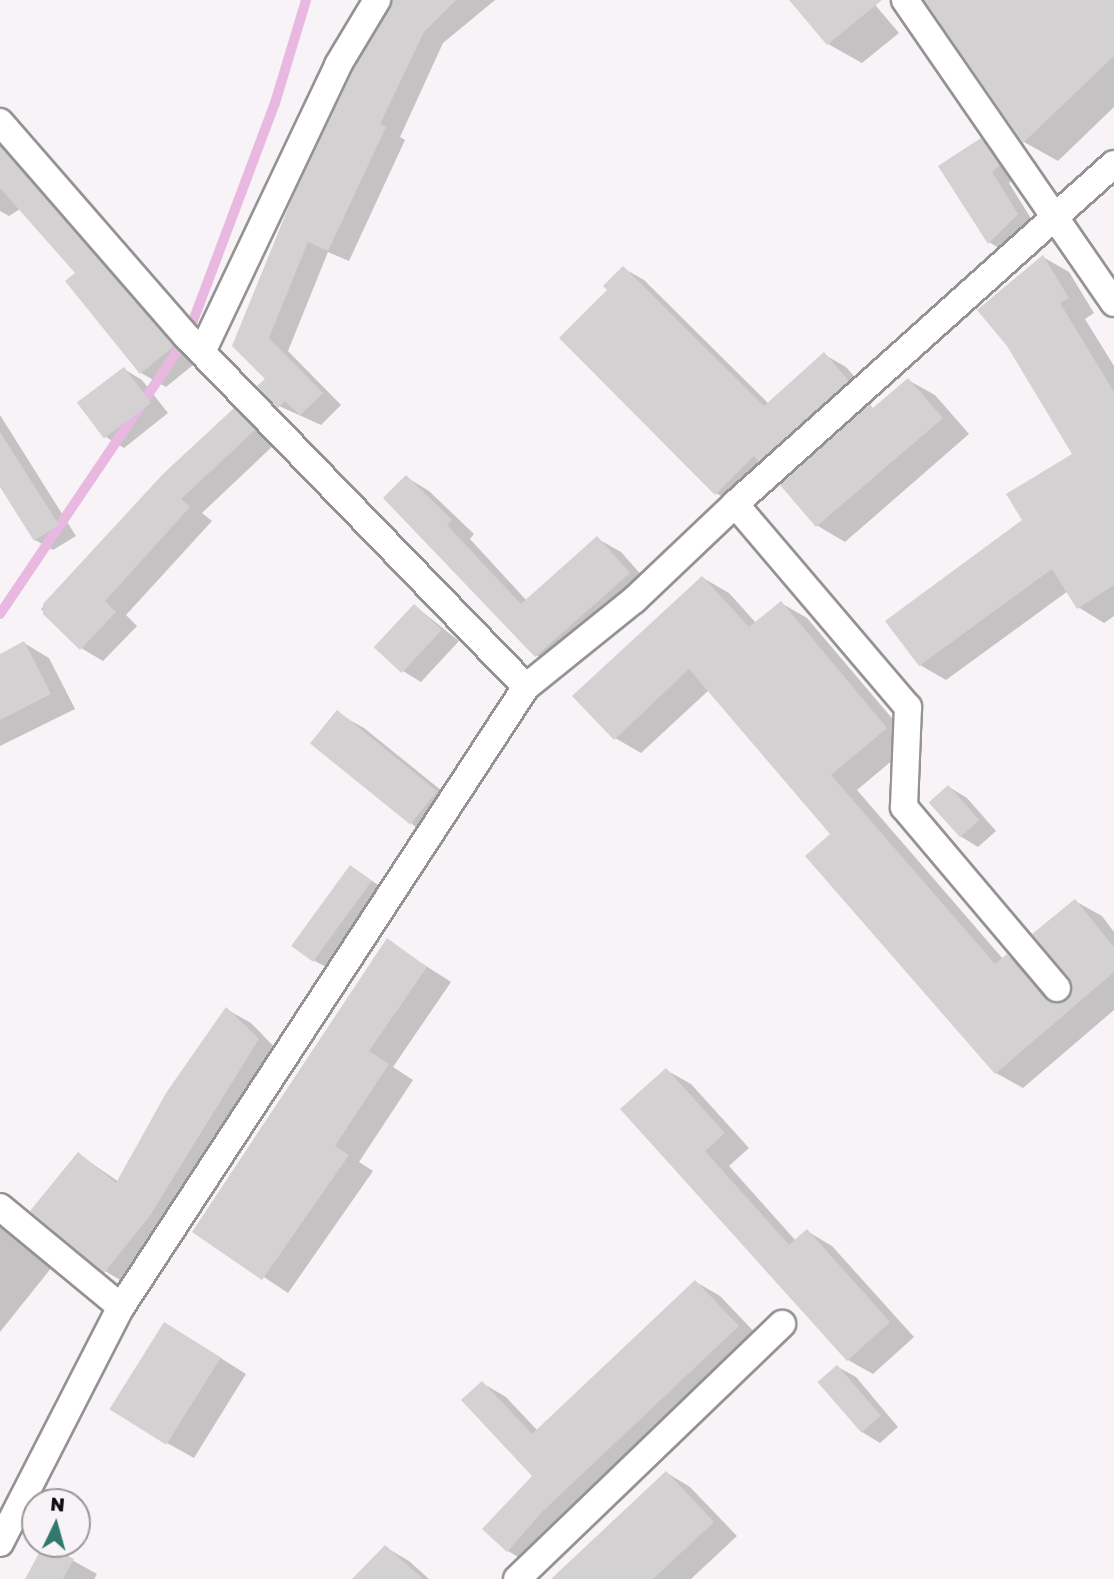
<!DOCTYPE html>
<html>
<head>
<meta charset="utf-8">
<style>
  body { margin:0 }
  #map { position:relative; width:1114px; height:1579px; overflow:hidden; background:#f7f3f6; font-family:"Golos Text",sans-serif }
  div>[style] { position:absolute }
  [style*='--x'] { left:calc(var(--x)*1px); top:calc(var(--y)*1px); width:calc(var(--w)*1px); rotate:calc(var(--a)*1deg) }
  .shadow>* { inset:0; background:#0003 }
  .stream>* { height:10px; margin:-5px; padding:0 5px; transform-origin:5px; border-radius:5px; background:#e9b8e0 }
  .building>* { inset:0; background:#d4d1d3; transform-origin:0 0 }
  .roads { filter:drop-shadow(2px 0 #959294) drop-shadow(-2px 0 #959294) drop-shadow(0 2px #959294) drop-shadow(0 -2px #959294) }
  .minor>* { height:26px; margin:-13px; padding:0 13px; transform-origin:13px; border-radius:13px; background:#fff }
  span { translate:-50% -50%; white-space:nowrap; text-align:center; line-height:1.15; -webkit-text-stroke:7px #f7f3f6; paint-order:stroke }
  .north { position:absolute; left:21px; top:1488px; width:70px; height:70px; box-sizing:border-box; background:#f7f3f6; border:2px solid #9a979a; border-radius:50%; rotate:5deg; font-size:19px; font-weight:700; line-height:28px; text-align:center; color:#0f0e0f }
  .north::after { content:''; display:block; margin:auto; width:24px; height:32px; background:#32786e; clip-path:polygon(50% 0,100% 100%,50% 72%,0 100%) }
</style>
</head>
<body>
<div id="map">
  <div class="shadow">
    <div style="clip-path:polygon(392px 0,495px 0,443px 43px,400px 137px,405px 140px,349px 261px,328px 252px,288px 351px,341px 405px,321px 425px,279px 406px,267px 379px,234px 346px,392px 9px)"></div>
    <div style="clip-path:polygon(871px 0,899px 33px,862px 63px,828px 44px)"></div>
    <div style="clip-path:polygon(926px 0,1114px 0,1114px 107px,1058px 161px,1024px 142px)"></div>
    <div style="clip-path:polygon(0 128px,198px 361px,166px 387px,141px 373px,78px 274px,20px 209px,9px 216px,0 211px)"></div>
    <div style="clip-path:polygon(981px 140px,999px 150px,1017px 176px,1009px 183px,1035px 225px,1007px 253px,989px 242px)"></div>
    <div style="clip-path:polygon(1043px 257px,1069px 272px,1094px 313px,1085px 319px,1114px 366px,1114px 616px,1104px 623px,1078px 607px,1068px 591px,946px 680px,920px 665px,1074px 454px)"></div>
    <div style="clip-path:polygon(623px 268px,644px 280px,769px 404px,825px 355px,846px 367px,869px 393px,736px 505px,716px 493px,610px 290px)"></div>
    <div style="clip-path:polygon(124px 369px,142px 380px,168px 413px,124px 448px,106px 437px)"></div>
    <div style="clip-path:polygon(908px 380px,935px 395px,969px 434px,845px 542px,818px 526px,782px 485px)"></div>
    <div style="clip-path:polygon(234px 410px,256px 423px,276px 443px,202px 513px,212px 521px,126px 615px,137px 626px,103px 661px,81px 648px,41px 609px,164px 476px)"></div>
    <div style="clip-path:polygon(0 415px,76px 536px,53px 550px,35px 540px,0 484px)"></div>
    <div style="clip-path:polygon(406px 477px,429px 491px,474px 534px,470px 539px,527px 601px,598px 539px,621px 552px,652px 587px,560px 669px,536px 655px)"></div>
    <div style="clip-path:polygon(703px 578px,729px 593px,756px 623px,781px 603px,807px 618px,913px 743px,857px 790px,1003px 959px,1008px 956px,1034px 971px,1062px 1004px,1074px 993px,1075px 901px,1102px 916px,1114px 932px,1114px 1010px,1023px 1088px,996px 1073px,807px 856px,832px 834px,709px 690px,641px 753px,615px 738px)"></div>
    <div style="clip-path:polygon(415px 606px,459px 641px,421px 682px,403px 671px)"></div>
    <div style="clip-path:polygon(24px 643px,49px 658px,75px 709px,0 746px,0 656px)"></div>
    <div style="clip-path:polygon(337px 713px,364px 728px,463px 808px,439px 841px,413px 825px)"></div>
    <div style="clip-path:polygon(949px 787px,967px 798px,996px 831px,978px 847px,960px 836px)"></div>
    <div style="clip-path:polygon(351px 867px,389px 892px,332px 970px,313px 960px)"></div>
    <div style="clip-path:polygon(387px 941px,451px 982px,393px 1067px,413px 1080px,359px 1162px,373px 1171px,288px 1293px,194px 1231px)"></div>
    <div style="clip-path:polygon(226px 1009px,251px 1023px,282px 1055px,130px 1286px,105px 1271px,32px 1211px,78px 1154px,119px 1182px)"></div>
    <div style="clip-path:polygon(666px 1070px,691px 1084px,749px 1148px,729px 1166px,796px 1241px,807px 1231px,832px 1246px,914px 1337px,873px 1374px,848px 1360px,622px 1109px)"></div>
    <div style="clip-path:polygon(0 1225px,52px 1267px,0 1332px)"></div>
    <div style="clip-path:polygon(696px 1282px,720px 1296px,762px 1340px,532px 1565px,508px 1551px,485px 1529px,534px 1476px,482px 1383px,506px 1397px,538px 1431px)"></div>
    <div style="clip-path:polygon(192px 1340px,246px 1374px,194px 1458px,167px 1443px)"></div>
    <div style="clip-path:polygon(838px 1367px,856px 1377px,898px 1427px,880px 1443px,862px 1432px,819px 1382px)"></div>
    <div style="clip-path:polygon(667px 1473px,690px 1487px,737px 1536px,691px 1579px,554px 1579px)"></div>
    <div style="clip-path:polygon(45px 1545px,97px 1574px,94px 1579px,26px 1579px)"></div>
    <div style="clip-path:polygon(385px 1547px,409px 1561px,429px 1579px,355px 1579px)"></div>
  </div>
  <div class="stream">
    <div style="--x:0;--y:614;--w:334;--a:-56"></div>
    <div style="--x:187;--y:337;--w:250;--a:-69.4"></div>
    <div style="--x:275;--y:103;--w:108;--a:-73.2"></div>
  </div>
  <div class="building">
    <div style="clip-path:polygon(393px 0,456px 0,424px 32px,380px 124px,386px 127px,328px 251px,308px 242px,269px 338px,323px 393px,300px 415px,285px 401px,278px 408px,257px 386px,265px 379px,232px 346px,291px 201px,352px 72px)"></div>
    <div style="clip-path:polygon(789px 0,882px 0,827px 45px)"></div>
    <div style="clip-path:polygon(924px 0,1114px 0,1114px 56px,1023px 143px)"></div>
    <div style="clip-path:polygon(981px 138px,1000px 165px,992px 172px,1018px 214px,988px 244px,938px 166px)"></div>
    <div style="clip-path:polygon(0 146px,174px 346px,140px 374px,65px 281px,75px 273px,0 188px)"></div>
    <div style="clip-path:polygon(1043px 255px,1069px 298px,1060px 303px,1114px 392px,1114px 585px,1077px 609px,1052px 569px,919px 666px,885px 621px,1022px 520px,1006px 494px,1072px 454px,1007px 346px,977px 310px)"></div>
    <div style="clip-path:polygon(623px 266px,764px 406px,824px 352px,849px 381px,759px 462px,754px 456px,715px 495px,559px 338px,607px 290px,603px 286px)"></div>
    <div style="left:124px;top:367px;width:45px;height:59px;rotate:53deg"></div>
    <div style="clip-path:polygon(908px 378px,943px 418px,816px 527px,780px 485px,870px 404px,873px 408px)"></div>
    <div style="clip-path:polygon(234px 408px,255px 430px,181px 499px,190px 507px,105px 601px,116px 612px,80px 650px,43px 614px,43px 604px,163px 474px)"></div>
    <div style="clip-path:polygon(0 432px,59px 525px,34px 541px,0 487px)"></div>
    <div style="clip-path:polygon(406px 475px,452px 520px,447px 525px,521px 604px,597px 536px,630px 573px,535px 657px,383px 498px)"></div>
    <div style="clip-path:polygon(702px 576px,749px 627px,781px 601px,887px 728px,831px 775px,995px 964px,1007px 954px,1045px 999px,1059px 1004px,1067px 1000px,1072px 993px,1069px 978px,1032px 934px,1075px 899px,1114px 947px,1114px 972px,995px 1074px,805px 856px,830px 834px,689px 669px,614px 740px,572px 696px)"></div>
    <div style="left:414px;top:604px;width:38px;height:59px;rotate:43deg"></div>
    <div style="clip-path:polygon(24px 641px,51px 694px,0 720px,0 654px)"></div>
    <div style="left:337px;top:710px;width:129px;height:43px;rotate:39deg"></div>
    <div style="left:948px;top:785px;width:47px;height:26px;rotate:48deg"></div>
    <div style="left:350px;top:865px;width:27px;height:100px;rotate:36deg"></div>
    <div style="clip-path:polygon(387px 938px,427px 967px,369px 1051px,389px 1064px,335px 1146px,349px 1155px,262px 1280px,192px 1232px)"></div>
    <div style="clip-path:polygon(226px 1007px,259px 1039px,149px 1217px,104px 1273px,30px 1211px,78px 1152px,116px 1183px,166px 1093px)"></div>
    <div style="clip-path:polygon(666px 1068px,725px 1133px,705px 1151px,789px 1245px,807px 1229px,890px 1322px,847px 1361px,620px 1109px)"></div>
    <div style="clip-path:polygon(695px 1280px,739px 1326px,543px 1511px,507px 1552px,482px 1529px,532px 1476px,461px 1400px,482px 1381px,532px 1434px)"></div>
    <div style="left:164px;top:1322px;width:67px;height:103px;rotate:32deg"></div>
    <div style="left:837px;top:1365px;width:67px;height:26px;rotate:49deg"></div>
    <div style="clip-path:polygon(666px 1471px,714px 1522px,653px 1579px,551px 1579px)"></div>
    <div style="clip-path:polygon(44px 1544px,74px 1559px,63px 1579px,25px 1579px)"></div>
    <div style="clip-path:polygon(385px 1545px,423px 1579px,352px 1579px)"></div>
  </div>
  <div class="roads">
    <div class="minor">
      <div style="--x:905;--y:0;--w:368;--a:55.4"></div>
      <div style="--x:0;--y:122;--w:285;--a:49"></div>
      <div style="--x:187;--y:337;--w:487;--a:45.9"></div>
      <div style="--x:202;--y:352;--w:318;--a:-64.6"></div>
      <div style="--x:338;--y:65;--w:76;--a:-59"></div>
      <div style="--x:735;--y:504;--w:267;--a:49.6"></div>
      <div style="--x:908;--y:707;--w:100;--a:92.3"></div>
      <div style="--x:904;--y:807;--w:237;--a:49.8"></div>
      <div style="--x:0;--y:1207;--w:157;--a:39.6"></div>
      <div style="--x:0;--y:1543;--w:265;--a:-62.9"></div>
      <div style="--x:121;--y:1307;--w:741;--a:-56.85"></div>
      <div style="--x:526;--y:687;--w:139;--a:-38.9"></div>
      <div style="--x:634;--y:600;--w:139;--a:-43.5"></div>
      <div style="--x:735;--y:504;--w:509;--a:-41.9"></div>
      <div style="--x:517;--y:1579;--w:368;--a:-43.9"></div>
    </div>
  </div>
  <div class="north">N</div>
</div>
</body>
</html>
